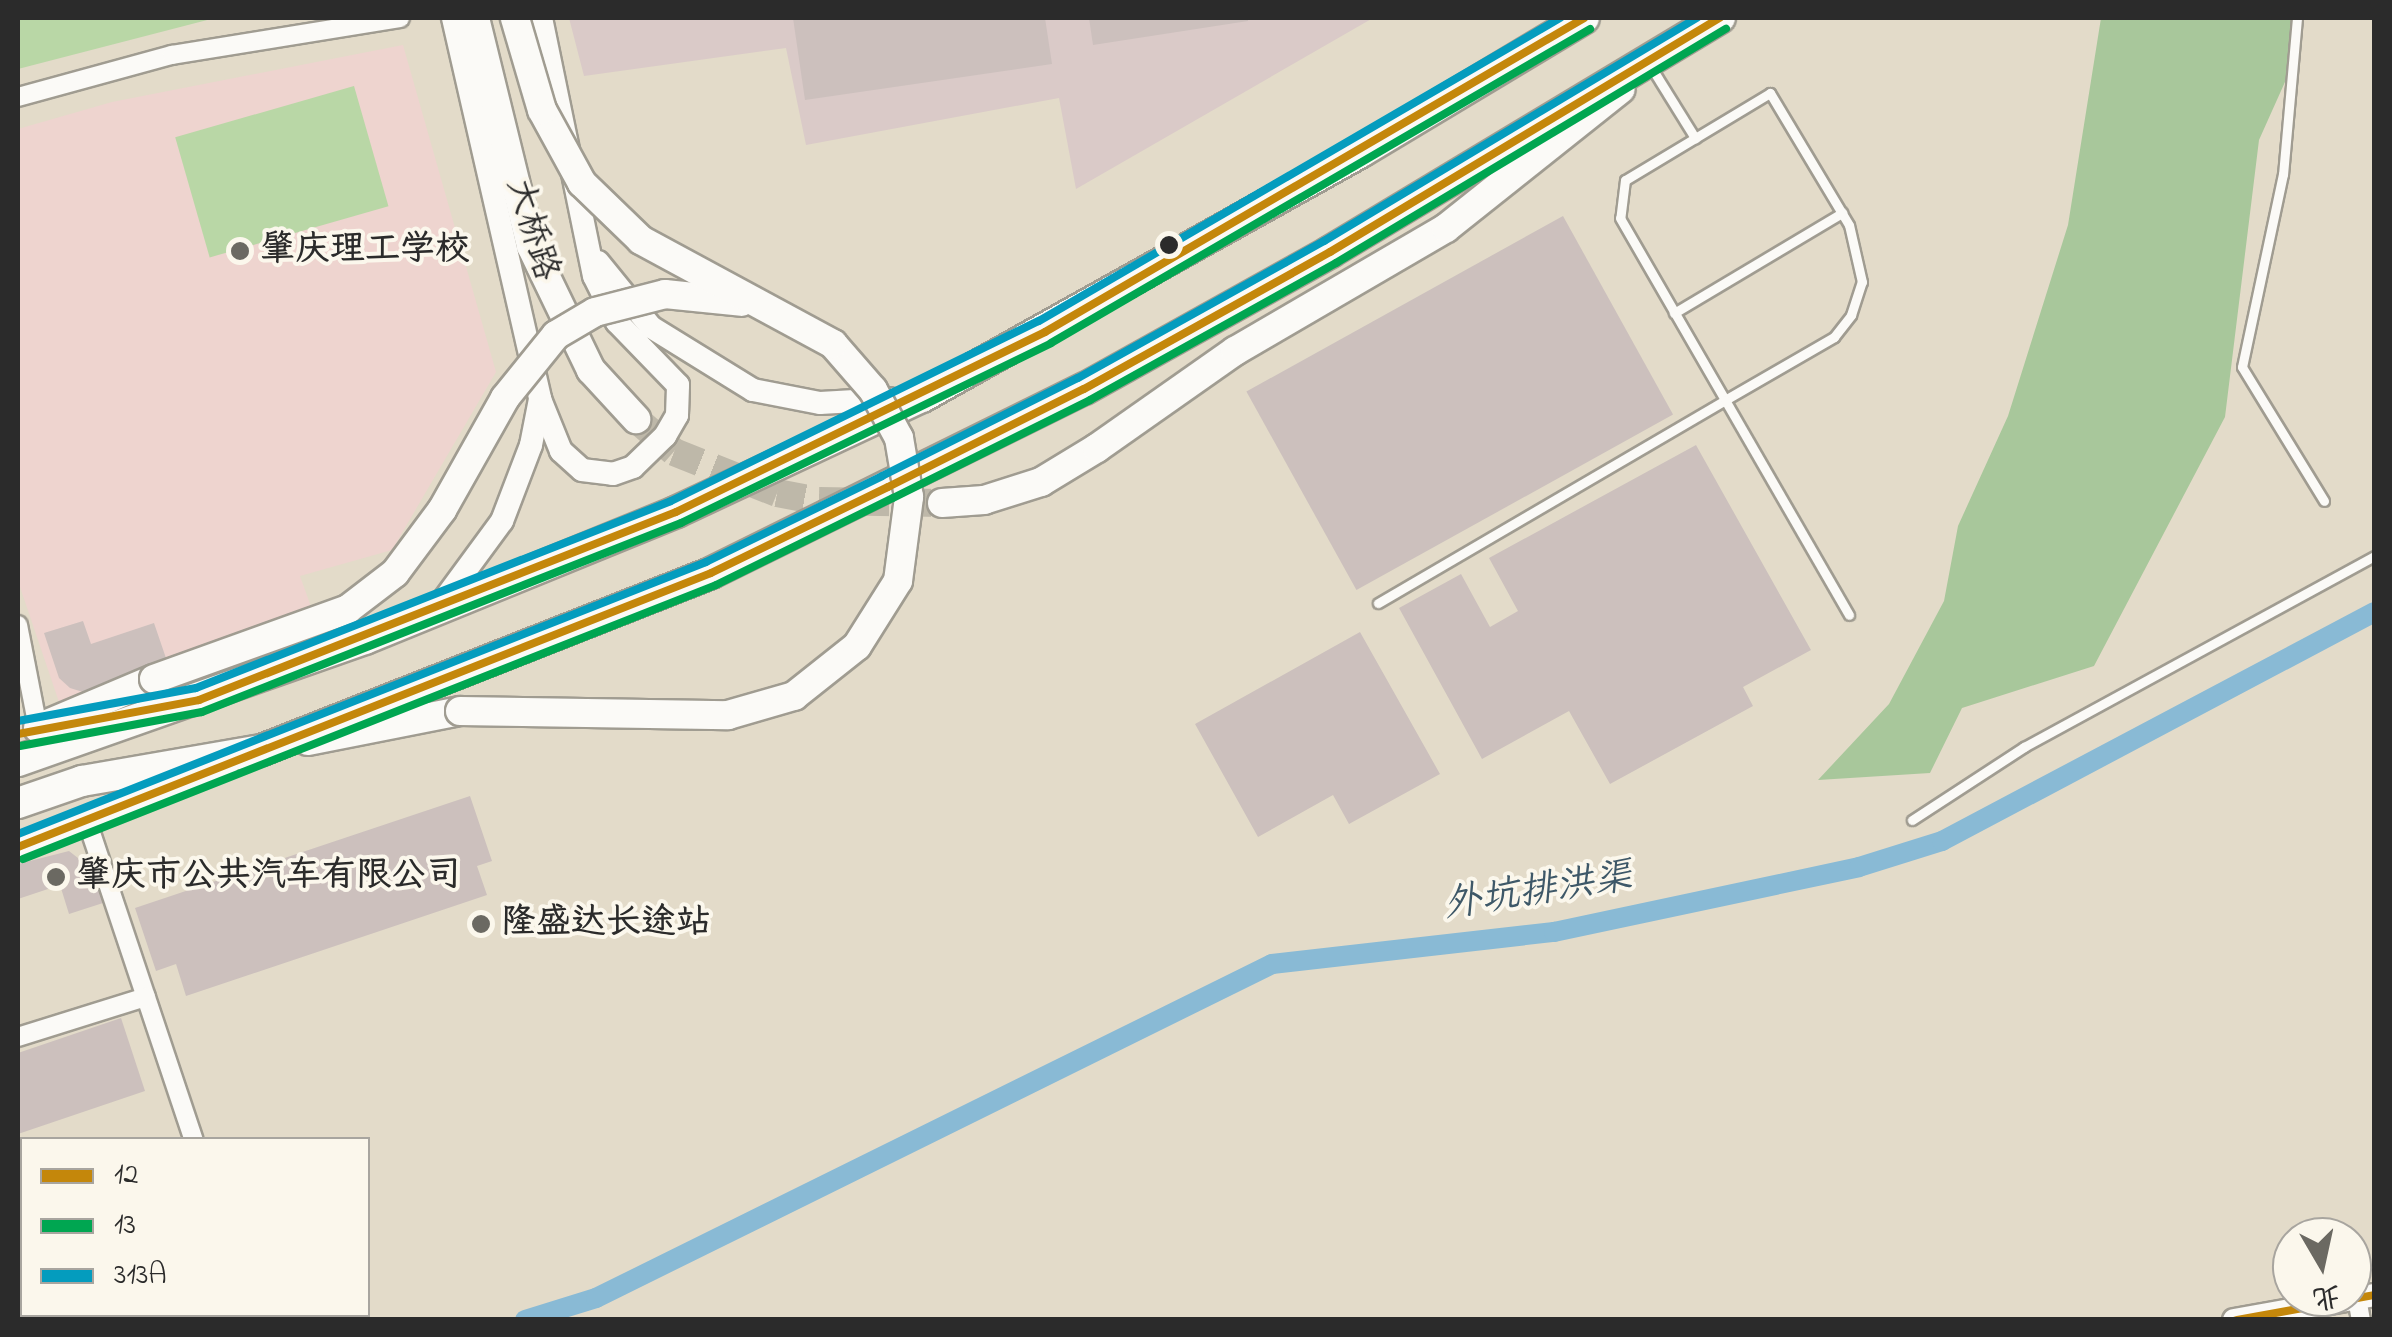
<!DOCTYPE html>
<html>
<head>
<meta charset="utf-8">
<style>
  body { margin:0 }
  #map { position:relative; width:2392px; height:1337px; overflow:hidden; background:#e3dbc9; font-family:"Indie Flower","LXGW WenKai TC",sans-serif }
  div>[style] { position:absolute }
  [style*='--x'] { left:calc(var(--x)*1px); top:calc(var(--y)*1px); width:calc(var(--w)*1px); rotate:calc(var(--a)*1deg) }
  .built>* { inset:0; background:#eed4cf }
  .industrial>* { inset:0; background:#dacac8 }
  .green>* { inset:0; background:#b9d7a6; transform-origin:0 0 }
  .forest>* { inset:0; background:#a8c79b }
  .canal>* { height:20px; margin:-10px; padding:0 10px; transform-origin:10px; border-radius:10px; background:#89bad5 }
  .building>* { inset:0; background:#ccc0bd; transform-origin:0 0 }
  .primary-tunnel>* { height:28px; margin-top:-14px; transform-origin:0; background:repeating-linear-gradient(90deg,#beb8a9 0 28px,transparent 0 42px) }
  .roads { filter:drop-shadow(2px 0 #a09c91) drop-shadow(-2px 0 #a09c91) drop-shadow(0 2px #a09c91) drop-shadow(0 -2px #a09c91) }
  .service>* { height:9px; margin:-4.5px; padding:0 4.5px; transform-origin:4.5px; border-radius:4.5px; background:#fbfaf7 }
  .minor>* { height:18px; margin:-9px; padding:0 9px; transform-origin:9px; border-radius:9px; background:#fbfaf7 }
  .tertiary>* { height:22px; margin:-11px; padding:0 11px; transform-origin:11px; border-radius:11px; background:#fbfaf7 }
  .primary>* { height:28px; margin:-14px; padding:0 14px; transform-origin:14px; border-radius:14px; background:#fbfaf7 }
  .trunk>* { height:30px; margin:-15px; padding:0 15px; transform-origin:15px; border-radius:15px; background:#fbfaf7 }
  .bridges { filter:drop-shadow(2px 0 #a09c91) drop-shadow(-2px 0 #a09c91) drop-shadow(0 2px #a09c91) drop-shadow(0 -2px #a09c91) }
  .primary-bridge>* { height:28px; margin:-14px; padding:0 14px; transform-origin:14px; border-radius:14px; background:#fbfaf7 }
  .bus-1>* { height:8px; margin:-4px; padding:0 4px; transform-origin:4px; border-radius:4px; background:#c4870b }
  .bus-2>* { height:8px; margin:-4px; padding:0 4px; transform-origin:4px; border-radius:4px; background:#00a651 }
  .bus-3>* { height:8px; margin:-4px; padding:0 4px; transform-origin:4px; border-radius:4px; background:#049cbe }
  .dots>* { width:28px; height:28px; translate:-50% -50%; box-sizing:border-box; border:5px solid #fbf7ec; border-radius:50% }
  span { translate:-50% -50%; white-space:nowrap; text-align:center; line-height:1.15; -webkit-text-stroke:8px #fbf7ec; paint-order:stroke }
  .street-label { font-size:35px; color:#2b2b2b }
  .poi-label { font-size:35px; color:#2b2b2b; font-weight:700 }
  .left { translate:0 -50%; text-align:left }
  .water-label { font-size:38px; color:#3e5868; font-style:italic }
  .frame { position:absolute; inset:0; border:20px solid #2b2b2b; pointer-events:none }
  .legend { position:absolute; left:20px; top:1137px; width:350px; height:180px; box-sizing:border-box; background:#fbf7ec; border:2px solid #a8a59f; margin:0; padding:12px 18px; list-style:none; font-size:30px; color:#2b2b2b }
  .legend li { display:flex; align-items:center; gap:20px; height:50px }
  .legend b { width:50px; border:2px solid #a8a59f }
  .north { position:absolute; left:2272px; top:1217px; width:100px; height:100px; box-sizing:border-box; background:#fbf7ec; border:2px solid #a8a59f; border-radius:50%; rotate:171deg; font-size:28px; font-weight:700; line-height:40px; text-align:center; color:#2b2b2b }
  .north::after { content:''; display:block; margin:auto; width:35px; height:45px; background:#6b6962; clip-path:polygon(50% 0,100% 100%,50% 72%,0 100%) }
</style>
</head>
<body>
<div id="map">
  <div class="built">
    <div style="clip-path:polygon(403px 45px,496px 372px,392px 550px,300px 576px,314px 615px,60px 705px,18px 581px,18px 129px,112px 102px)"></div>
  </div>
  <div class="industrial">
    <div style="clip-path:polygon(569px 18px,1373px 18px,1076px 189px,1059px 98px,806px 145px,786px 48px,584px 76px)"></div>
  </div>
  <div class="green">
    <div style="clip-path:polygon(18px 18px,215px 18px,18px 69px)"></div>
    <div style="left:354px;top:86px;width:125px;height:186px;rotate:74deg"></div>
  </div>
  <div class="forest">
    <div style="clip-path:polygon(2101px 18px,2297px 18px,2293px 64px,2259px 140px,2225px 417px,2094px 666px,1962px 708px,1930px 773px,1818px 780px,1889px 704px,1944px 601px,1958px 526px,2008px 416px,2068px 225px)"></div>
  </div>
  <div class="canal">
    <div style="--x:525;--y:1320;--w:74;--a:-17.2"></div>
    <div style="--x:596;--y:1298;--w:754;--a:-26.29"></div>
    <div style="--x:1272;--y:964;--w:284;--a:-6.5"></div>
    <div style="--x:1554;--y:932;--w:312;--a:-12"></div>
    <div style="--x:1859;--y:867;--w:87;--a:-17.4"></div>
    <div style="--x:1942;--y:841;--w:489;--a:-27.9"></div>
  </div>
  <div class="building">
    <div style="clip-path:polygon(793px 18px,1045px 18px,1052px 64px,805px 100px)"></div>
    <div style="clip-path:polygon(1089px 18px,1248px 18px,1248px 21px,1093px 45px)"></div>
    <div style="left:1563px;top:216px;width:227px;height:362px;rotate:61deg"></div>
    <div style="clip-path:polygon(1696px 445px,1811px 650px,1743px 687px,1753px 706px,1610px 784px,1569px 711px,1482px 759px,1399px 608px,1461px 574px,1490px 627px,1518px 611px,1489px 558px)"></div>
    <div style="clip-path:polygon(83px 621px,91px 644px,154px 623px,168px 664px,83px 692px,70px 688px,59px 678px,44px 633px)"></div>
    <div style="clip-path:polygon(1360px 632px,1440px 774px,1349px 824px,1333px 795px,1258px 837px,1195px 724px)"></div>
    <div style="clip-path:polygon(470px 796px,492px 861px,477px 866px,487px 895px,186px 996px,176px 964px,156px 971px,135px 908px)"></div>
    <div style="clip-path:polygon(69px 851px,92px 869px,103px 903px,69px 914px,60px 885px,18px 899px,18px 864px)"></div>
    <div style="clip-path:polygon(121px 1018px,145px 1091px,18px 1134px,18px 1053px)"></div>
  </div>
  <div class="primary-tunnel">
    <div style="--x:636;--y:419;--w:50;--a:41"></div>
    <div style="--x:674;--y:452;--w:111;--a:21.7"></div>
    <div style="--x:777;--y:493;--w:43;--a:10.8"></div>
    <div style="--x:819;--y:501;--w:123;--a:0.9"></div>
  </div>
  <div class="roads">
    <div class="service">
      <div style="--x:2297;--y:18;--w:157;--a:95.1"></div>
      <div style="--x:2283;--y:174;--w:197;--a:102"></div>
      <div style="--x:2242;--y:367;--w:157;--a:58.5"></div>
      <div style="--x:1651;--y:67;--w:84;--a:58.2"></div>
      <div style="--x:1674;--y:313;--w:196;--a:-30.8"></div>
      <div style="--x:1378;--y:603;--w:402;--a:-30.3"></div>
      <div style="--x:1725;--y:400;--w:126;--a:-30"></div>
      <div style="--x:1834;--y:337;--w:28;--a:-52"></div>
      <div style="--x:1851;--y:315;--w:35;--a:-72"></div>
      <div style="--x:1862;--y:282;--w:58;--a:-102.8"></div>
      <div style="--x:1849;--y:225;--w:154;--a:-120.9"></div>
      <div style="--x:1770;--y:93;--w:169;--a:149"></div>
      <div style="--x:1625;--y:180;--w:38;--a:97"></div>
      <div style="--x:1620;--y:218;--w:210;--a:60"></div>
      <div style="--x:1725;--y:400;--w:248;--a:60"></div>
      <div style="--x:1912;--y:820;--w:134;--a:-33.1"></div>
      <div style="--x:2024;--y:747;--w:399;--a:-28.6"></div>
    </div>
    <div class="minor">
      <div style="--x:18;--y:97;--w:160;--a:-15.3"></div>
      <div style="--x:172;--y:55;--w:231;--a:-9.2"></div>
      <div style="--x:18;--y:625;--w:105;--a:79"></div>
      <div style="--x:88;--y:824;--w:333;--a:71.5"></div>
      <div style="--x:18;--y:1037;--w:134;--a:-17.4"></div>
      <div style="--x:18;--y:1285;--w:4;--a:-14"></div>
      <div style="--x:2357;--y:1298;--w:22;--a:80"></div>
    </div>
    <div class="tertiary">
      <div style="--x:453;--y:18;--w:391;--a:77.1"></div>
      <div style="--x:540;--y:399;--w:56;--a:68"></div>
      <div style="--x:561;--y:451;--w:28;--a:42"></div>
      <div style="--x:582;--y:470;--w:31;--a:7"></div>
      <div style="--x:613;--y:474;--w:21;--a:-19"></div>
      <div style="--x:633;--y:467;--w:45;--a:-44.1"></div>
      <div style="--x:665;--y:436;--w:24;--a:-60"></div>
      <div style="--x:677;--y:415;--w:30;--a:-88"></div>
      <div style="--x:678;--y:385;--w:88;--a:-134.1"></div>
      <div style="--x:617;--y:322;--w:51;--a:-116.6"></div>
      <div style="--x:594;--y:276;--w:263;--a:-101.6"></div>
      <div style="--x:598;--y:262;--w:84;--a:50.8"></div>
      <div style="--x:651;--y:327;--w:120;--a:31.7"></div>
      <div style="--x:753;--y:390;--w:68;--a:11"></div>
      <div style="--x:820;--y:403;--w:70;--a:-3.3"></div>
      <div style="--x:438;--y:608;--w:108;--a:-53.7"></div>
      <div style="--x:502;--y:521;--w:81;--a:-69.1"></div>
      <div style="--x:531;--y:445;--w:47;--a:-78.9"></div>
      <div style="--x:18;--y:847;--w:226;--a:-21.6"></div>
      <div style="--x:2234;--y:1320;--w:142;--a:-10.1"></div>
    </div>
    <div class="primary">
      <div style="--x:475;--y:18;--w:235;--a:76.2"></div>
      <div style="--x:531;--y:246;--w:138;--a:64.2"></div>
      <div style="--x:591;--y:370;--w:67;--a:47.4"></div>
      <div style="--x:942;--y:503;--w:42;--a:-4.1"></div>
      <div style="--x:984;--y:500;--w:60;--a:-17.5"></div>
      <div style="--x:1041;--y:482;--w:66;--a:-31.3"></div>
      <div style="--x:1097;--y:448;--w:169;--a:-35.1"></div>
      <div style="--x:1235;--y:351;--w:244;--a:-30.2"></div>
      <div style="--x:1446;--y:228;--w:223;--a:-38.5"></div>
      <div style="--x:38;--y:728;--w:126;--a:-22.9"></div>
      <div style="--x:308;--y:741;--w:155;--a:-11.2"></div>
    </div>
    <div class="trunk">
      <div style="--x:18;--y:761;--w:368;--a:-19.4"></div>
      <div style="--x:365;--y:639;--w:336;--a:-22.2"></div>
      <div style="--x:676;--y:512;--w:272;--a:-25.1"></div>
      <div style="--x:922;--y:397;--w:503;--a:-29.17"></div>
      <div style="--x:1361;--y:152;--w:260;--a:-31"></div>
      <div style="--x:18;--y:803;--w:68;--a:-19"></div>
      <div style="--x:82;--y:781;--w:183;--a:-9.8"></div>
      <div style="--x:262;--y:750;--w:483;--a:-21.5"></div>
      <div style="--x:711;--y:573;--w:416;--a:-26.3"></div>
      <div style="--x:1084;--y:389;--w:282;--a:-29.1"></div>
      <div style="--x:1330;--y:252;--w:455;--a:-31"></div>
    </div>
  </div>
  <div class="bridges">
    <div class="primary-bridge">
      <div style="--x:154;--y:679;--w:206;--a:-19.8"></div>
      <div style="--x:348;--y:609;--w:59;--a:-37.5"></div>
      <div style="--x:395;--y:573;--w:79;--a:-53.3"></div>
      <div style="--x:442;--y:510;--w:129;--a:-60.6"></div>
      <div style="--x:505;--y:398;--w:81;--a:-51"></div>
      <div style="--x:556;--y:335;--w:45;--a:-30.5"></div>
      <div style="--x:595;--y:312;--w:72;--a:-14.4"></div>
      <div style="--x:665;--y:294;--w:77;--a:5.9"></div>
      <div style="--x:460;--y:711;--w:268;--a:0.9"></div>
      <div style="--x:728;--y:715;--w:69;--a:-16.1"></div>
      <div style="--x:794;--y:696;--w:80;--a:-38.4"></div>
      <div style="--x:857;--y:646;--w:77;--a:-57.8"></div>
      <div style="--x:898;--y:581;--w:85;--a:-82.5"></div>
      <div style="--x:909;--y:497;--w:60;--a:-99.6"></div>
      <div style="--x:899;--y:438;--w:55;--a:-118.4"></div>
      <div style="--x:873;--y:390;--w:61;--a:-131"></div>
      <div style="--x:833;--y:344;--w:218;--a:-151.6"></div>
      <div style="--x:641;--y:240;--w:82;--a:-136"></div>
      <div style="--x:582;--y:183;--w:83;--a:-118.7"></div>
      <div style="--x:542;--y:110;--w:96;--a:-106.4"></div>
    </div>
  </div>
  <div class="bus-1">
    <div style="--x:18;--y:734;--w:184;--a:-10.6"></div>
    <div style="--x:199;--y:700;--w:513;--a:-21.51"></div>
    <div style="--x:676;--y:512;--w:411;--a:-26"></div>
    <div style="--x:1045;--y:332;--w:624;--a:-30.22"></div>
    <div style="--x:18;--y:847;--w:745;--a:-21.57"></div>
    <div style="--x:711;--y:573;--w:197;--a:-25.9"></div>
    <div style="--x:888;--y:487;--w:219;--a:-26.6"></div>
    <div style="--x:1084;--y:389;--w:282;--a:-29.1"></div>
    <div style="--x:1330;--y:252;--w:455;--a:-31"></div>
    <div style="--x:2237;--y:1320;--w:139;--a:-10.3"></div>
  </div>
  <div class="bus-2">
    <div style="--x:20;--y:746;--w:185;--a:-10.6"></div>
    <div style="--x:202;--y:712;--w:515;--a:-21.53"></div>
    <div style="--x:681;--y:523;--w:411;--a:-25.9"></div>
    <div style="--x:1051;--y:343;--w:624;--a:-30.22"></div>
    <div style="--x:23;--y:859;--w:745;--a:-21.57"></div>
    <div style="--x:716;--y:585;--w:197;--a:-26.2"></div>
    <div style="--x:893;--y:498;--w:220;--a:-26.4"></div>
    <div style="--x:1090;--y:400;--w:282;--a:-29.1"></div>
    <div style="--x:1336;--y:263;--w:455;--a:-31"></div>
  </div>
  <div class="bus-3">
    <div style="--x:18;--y:721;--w:181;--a:-10.5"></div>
    <div style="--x:196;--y:688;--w:510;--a:-21.49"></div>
    <div style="--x:671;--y:501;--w:410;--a:-26.1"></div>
    <div style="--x:1039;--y:321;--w:603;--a:-30.18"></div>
    <div style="--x:18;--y:834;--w:740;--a:-21.57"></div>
    <div style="--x:706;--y:562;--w:196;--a:-26"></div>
    <div style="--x:882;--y:476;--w:219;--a:-26.6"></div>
    <div style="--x:1078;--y:378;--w:282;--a:-29.1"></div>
    <div style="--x:1324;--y:241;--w:435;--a:-30.9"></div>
  </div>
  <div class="dots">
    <div style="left:1169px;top:245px;background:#2b2b2b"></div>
    <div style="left:240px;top:251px;background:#6b6962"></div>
    <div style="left:56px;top:877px;background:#6b6962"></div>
    <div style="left:481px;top:924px;background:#6b6962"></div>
  </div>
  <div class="street-label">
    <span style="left:531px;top:230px;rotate:73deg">大桥路</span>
  </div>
  <div class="poi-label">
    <span class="left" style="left:260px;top:251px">肇庆理工学校</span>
    <span class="left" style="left:76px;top:877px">肇庆市公共汽车有限公司</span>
    <span class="left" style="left:501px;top:924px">隆盛达长途站</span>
  </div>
  <div class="water-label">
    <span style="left:1538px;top:893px;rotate:-9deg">外坑排洪渠</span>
  </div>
  <div class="frame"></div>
  <ul class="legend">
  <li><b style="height:12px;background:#c4870b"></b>12</li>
  <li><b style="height:12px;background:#00a651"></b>13</li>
  <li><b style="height:12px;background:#049cbe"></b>313A</li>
  </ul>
  <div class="north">北</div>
</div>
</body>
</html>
